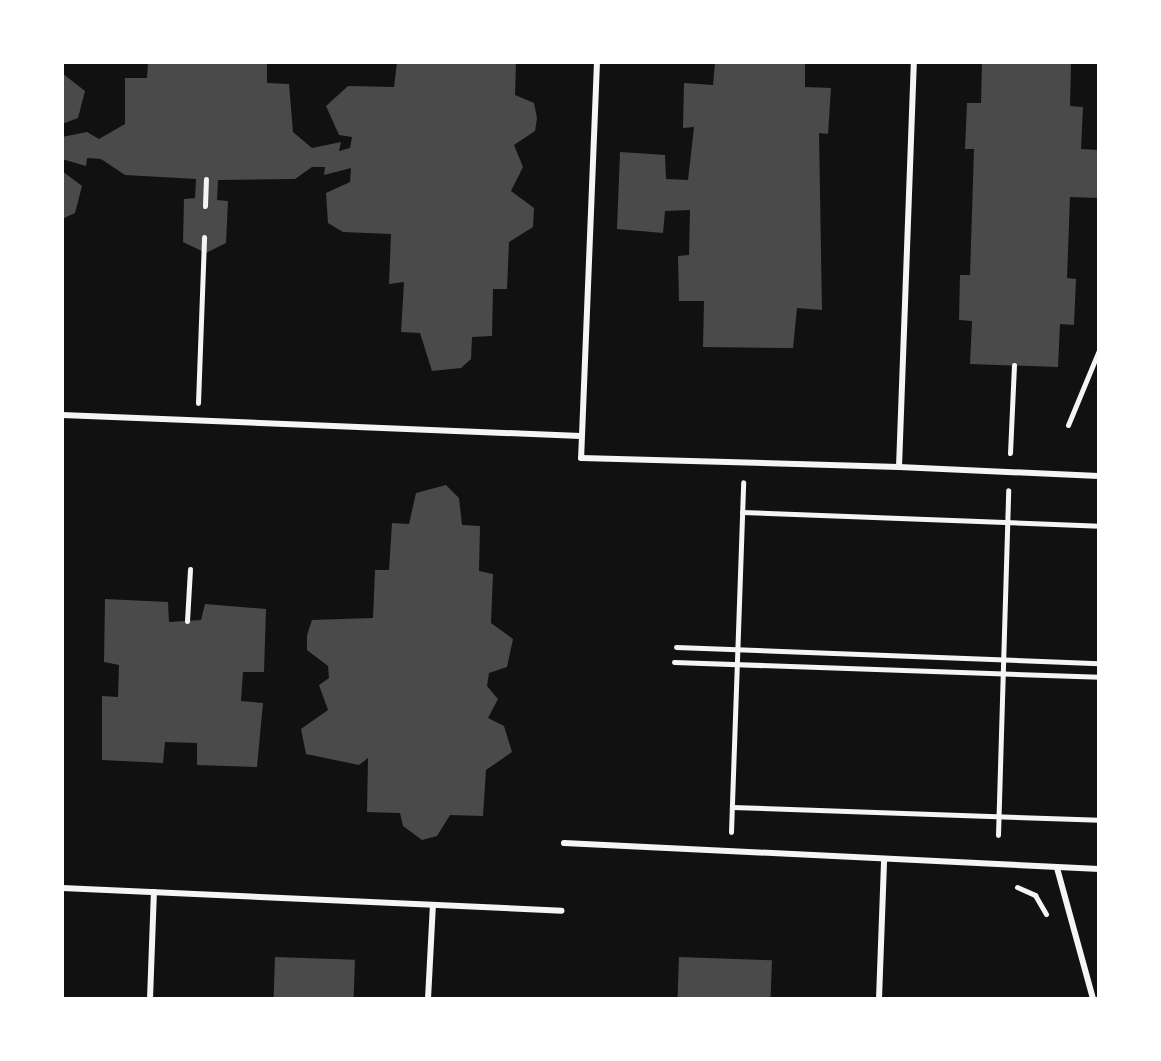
<!DOCTYPE html>
<html>
<head>
<meta charset="utf-8">
<style>
  body { margin:0 }
  #map { position:relative; width:1161px; height:1061px; overflow:hidden; background:#111; font-family:Karla,sans-serif }
  div>[style] { position:absolute }
  [style*='--x'] { left:calc(var(--x)*1px); top:calc(var(--y)*1px); width:calc(var(--w)*1px); rotate:calc(var(--a)*1deg) }
  .building>* { inset:0; background:#4a4a4a; transform-origin:0 0 }
  .path>* { height:5px; margin:-2.5px; padding:0 2.5px; transform-origin:2.5px; border-radius:2.5px; background:#f5f5f5 }
  .service>* { height:6px; margin:-3px; padding:0 3px; transform-origin:3px; border-radius:3px; background:#f5f5f5 }
  span { translate:-50% -50%; white-space:nowrap; text-align:center; line-height:1.15; -webkit-text-stroke:6px #fff; paint-order:stroke }
  .frame { position:absolute; inset:0; border:64px solid #fff; pointer-events:none }
</style>
</head>
<body>
<div id="map">
  <div class="building">
    <div style="clip-path:polygon(148px 62px,267px 62px,267px 83px,289px 84px,293px 132px,312px 148px,341px 142px,339px 151px,350px 148px,352px 137px,339px 135px,326px 106px,348px 86px,394px 87px,397px 62px,516px 62px,515px 95px,534px 103px,537px 118px,535px 131px,514px 145px,523px 167px,511px 191px,534px 208px,533px 227px,509px 242px,507px 289px,493px 289px,492px 336px,472px 337px,471px 359px,461px 368px,432px 371px,420px 333px,401px 332px,404px 282px,389px 284px,391px 234px,343px 232px,328px 223px,326px 193px,350px 182px,351px 168px,324px 175px,325px 167px,312px 167px,295px 179px,218px 180px,217px 200px,228px 201px,226px 243px,206px 253px,183px 242px,184px 199px,195px 198px,196px 179px,125px 175px,101px 159px,87px 158px,86px 166px,62px 159px,62px 137px,87px 132px,99px 139px,125px 124px,125px 78px,147px 78px)"></div>
    <div style="clip-path:polygon(715px 62px,805px 62px,805px 87px,831px 88px,828px 134px,819px 133px,822px 310px,797px 308px,793px 348px,703px 347px,704px 301px,679px 301px,678px 256px,689px 255px,690px 210px,665px 211px,663px 233px,617px 229px,620px 152px,665px 155px,666px 179px,688px 180px,694px 127px,683px 128px,684px 83px,713px 85px)"></div>
    <div style="clip-path:polygon(982px 62px,1071px 64px,1070px 106px,1083px 107px,1081px 149px,1099px 150px,1099px 198px,1070px 197px,1067px 278px,1076px 279px,1074px 325px,1060px 324px,1058px 367px,970px 364px,972px 321px,959px 320px,960px 275px,970px 275px,974px 149px,965px 149px,967px 103px,981px 103px)"></div>
    <div style="clip-path:polygon(62px 73px,85px 91px,78px 118px,62px 124px)"></div>
    <div style="clip-path:polygon(62px 171px,82px 186px,75px 213px,62px 219px)"></div>
    <div style="clip-path:polygon(446px 485px,459px 498px,462px 525px,480px 526px,479px 571px,493px 574px,491px 623px,513px 639px,507px 667px,489px 673px,487px 686px,498px 699px,488px 718px,504px 726px,512px 752px,486px 770px,483px 816px,450px 815px,437px 836px,422px 840px,403px 826px,400px 813px,367px 812px,368px 758px,359px 765px,306px 754px,301px 729px,328px 710px,319px 685px,329px 678px,328px 666px,307px 650px,307px 635px,312px 620px,373px 618px,375px 570px,389px 570px,392px 523px,409px 524px,416px 493px)"></div>
    <div style="clip-path:polygon(105px 599px,168px 602px,169px 622px,201px 620px,205px 604px,266px 609px,264px 672px,243px 672px,241px 701px,263px 703px,257px 767px,197px 765px,197px 743px,165px 742px,163px 763px,102px 760px,102px 696px,118px 697px,119px 665px,104px 662px)"></div>
    <div style="left:275px;top:957px;width:80px;height:42px;rotate:2deg"></div>
    <div style="left:679px;top:957px;width:93px;height:42px;rotate:2deg"></div>
  </div>
  <div class="path">
    <div style="--x:205;--y:206;--w:27;--a:-88"></div>
    <div style="--x:198;--y:403;--w:166;--a:-87.9"></div>
    <div style="--x:1068;--y:425;--w:81;--a:-67.5"></div>
    <div style="--x:1010;--y:453;--w:88;--a:-87.4"></div>
    <div style="--x:742;--y:512;--w:357;--a:2.2"></div>
    <div style="--x:187;--y:621;--w:52;--a:-86.7"></div>
    <div style="--x:676;--y:647;--w:423;--a:2.2"></div>
    <div style="--x:674;--y:662;--w:425;--a:2"></div>
    <div style="--x:732;--y:807;--w:367;--a:2"></div>
    <div style="--x:731;--y:832;--w:350;--a:-88"></div>
    <div style="--x:998;--y:835;--w:345;--a:-88.3"></div>
    <div style="--x:1017;--y:887;--w:20;--a:24"></div>
    <div style="--x:1035;--y:895;--w:22;--a:60"></div>
  </div>
  <div class="service">
    <div style="--x:597;--y:62;--w:396;--a:92.3"></div>
    <div style="--x:581;--y:458;--w:318;--a:1.6"></div>
    <div style="--x:899;--y:467;--w:405;--a:-87.9"></div>
    <div style="--x:62;--y:415;--w:519;--a:2.32"></div>
    <div style="--x:899;--y:467;--w:200;--a:2.6"></div>
    <div style="--x:564;--y:843;--w:536;--a:2.78"></div>
    <div style="--x:1057;--y:868;--w:136;--a:74.6"></div>
    <div style="--x:62;--y:888;--w:500;--a:2.6"></div>
    <div style="--x:150;--y:999;--w:107;--a:-87.9"></div>
    <div style="--x:428;--y:999;--w:94;--a:-87"></div>
    <div style="--x:879;--y:999;--w:138;--a:-87.9"></div>
  </div>
  <div class="frame"></div>
</div>
</body>
</html>
